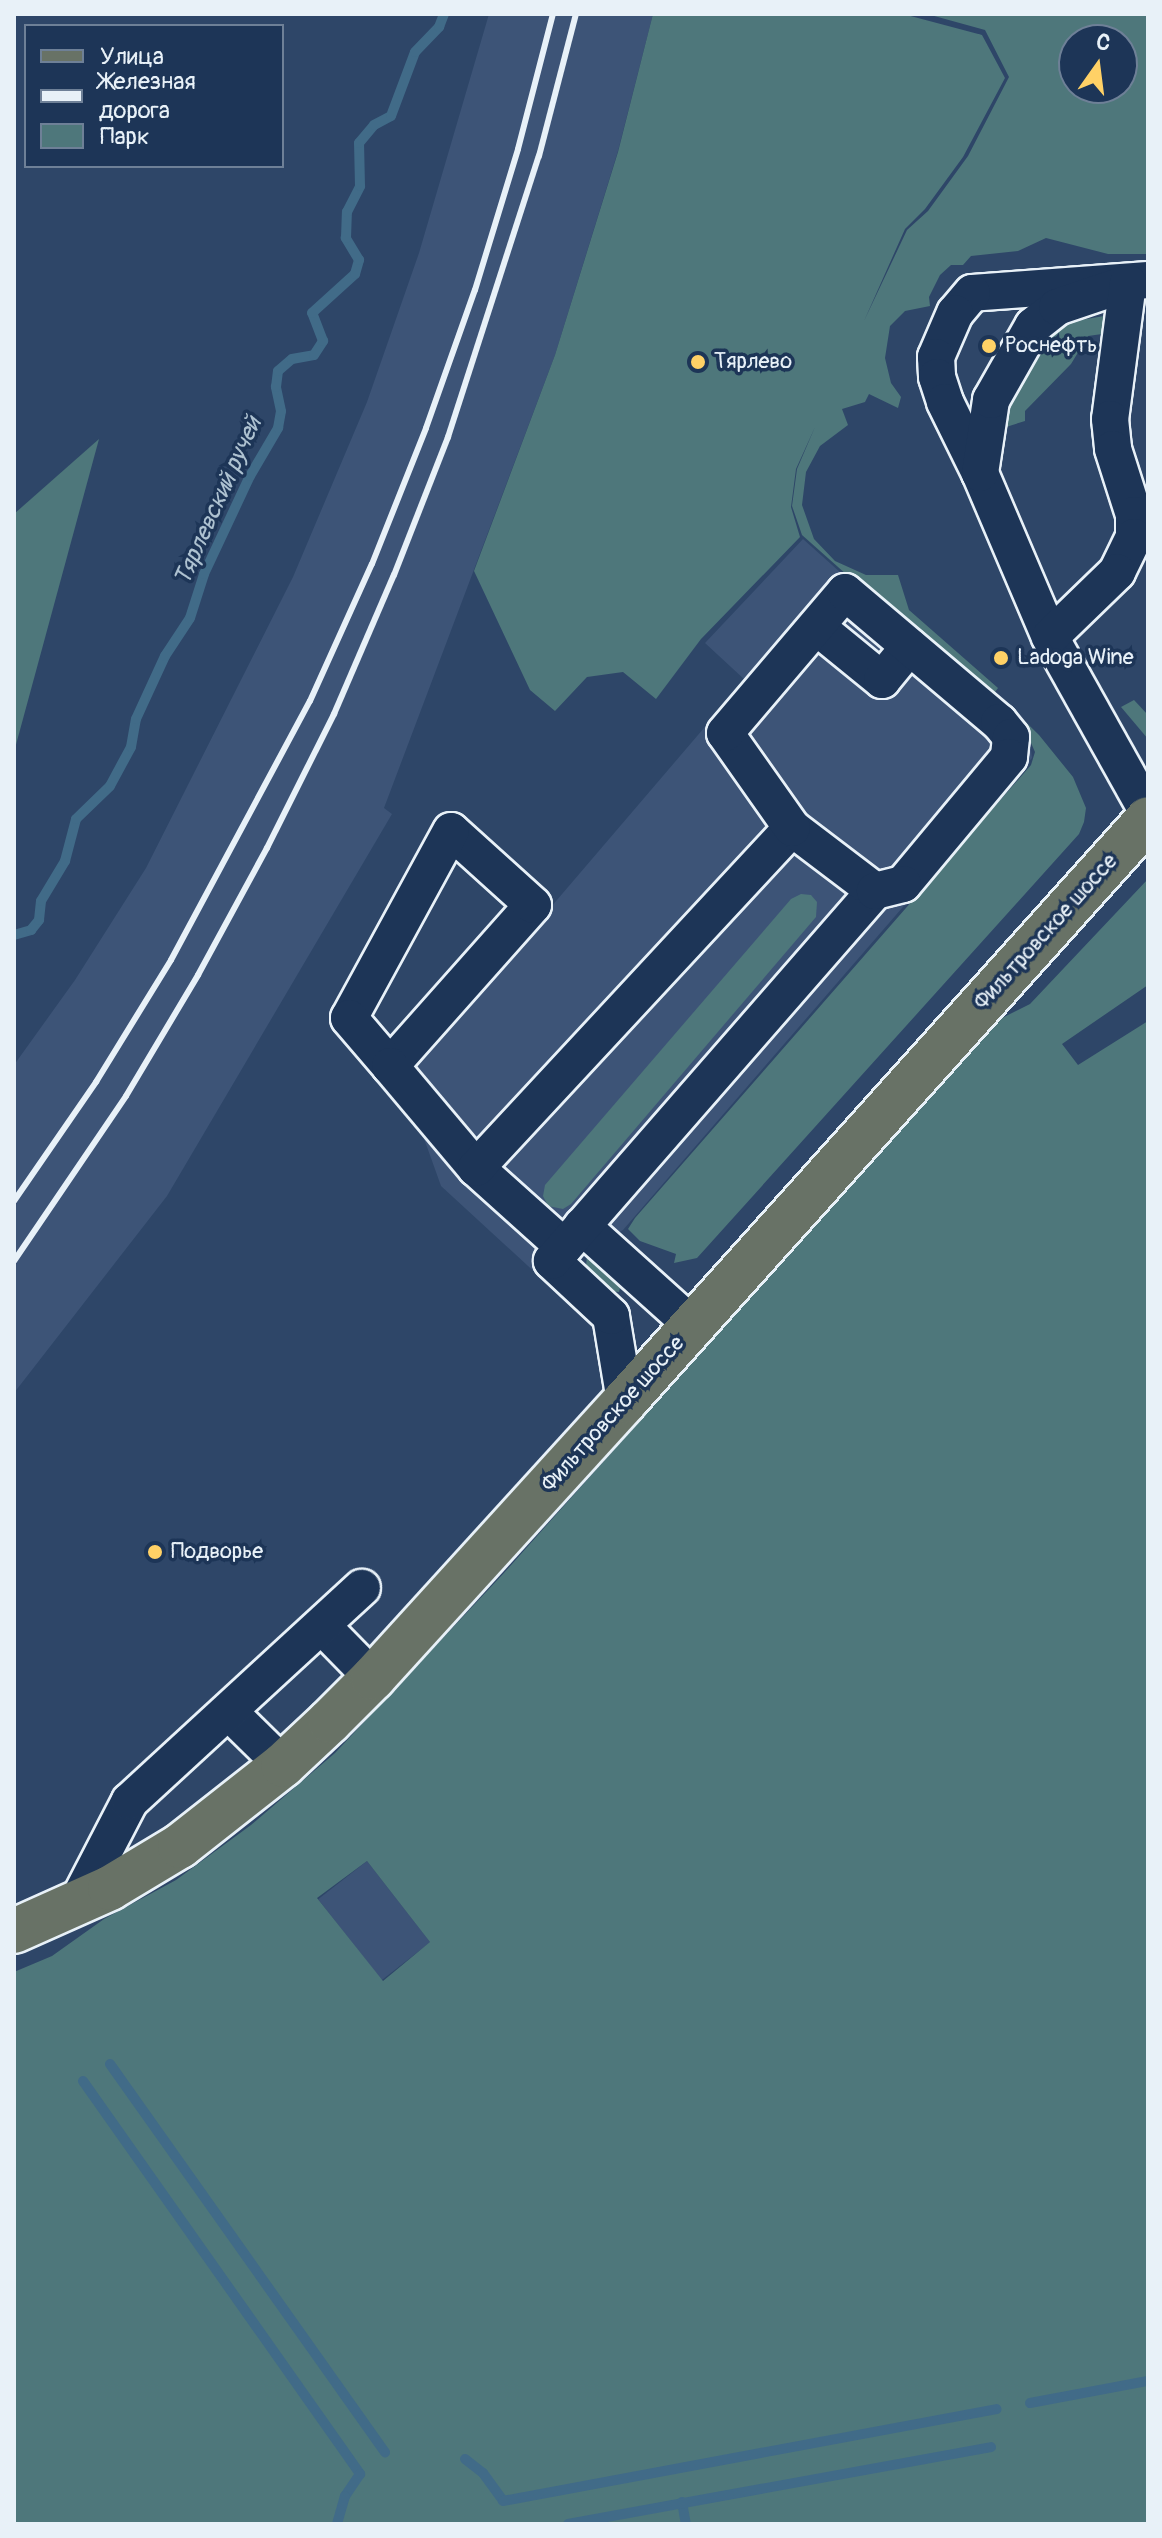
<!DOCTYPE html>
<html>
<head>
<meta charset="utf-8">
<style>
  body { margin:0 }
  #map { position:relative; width:1162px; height:2538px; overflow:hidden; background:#2e4668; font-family:Pangolin,sans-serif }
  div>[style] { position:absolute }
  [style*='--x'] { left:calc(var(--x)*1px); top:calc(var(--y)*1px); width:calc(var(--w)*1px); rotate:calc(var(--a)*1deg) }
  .built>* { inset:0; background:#3d5477; transform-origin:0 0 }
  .green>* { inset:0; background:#4e777b }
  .stream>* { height:10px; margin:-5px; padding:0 5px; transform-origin:5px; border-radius:5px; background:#416b88 }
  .roads { filter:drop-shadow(2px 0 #e8f1f8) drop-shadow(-2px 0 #e8f1f8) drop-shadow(0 2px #e8f1f8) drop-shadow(0 -2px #e8f1f8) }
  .minor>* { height:36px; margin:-18px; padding:0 18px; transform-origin:18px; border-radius:18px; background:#1d3557 }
  .major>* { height:44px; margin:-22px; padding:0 22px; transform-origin:22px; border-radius:22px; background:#687266 }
  .rail>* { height:6px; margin:-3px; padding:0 3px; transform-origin:3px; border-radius:3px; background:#e8f1f8 }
  .dots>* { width:22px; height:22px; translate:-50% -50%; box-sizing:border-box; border:4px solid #1d3557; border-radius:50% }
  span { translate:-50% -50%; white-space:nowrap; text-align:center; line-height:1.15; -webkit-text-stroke:7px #1d3557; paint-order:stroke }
  .poi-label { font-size:22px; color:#e8f1f8 }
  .left { translate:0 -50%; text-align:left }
  .street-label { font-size:22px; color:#e8f1f8 }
  .water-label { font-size:24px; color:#aec2d1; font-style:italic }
  .frame { position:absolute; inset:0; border:16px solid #e8f1f8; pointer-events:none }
  .legend { position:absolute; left:24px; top:24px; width:260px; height:144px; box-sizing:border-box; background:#1d3557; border:2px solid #6e8097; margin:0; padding:10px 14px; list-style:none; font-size:24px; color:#e8f1f8 }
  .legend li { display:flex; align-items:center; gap:16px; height:40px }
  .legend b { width:40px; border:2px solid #6e8097 }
  .north { position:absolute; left:1058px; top:24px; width:80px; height:80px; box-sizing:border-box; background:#1d3557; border:2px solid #6e8097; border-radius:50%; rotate:14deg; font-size:22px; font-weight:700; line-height:32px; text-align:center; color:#e8f1f8 }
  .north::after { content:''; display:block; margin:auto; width:28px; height:36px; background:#ffd166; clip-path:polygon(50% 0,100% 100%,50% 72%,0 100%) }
</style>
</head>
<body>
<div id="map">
  <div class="built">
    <div style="clip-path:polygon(489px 14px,653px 14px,618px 151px,555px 355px,384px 808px,392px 814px,167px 1196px,14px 1393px,14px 1065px,75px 980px,146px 868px,293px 577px,367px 402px,419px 253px)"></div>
    <div style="clip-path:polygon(803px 539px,1030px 742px,1032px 758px,623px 1230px,584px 1252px,553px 1289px,441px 1186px,412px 1105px,415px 1066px,745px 680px,705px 643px)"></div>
    <div style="left:367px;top:1861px;width:103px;height:62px;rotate:52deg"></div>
  </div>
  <div class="green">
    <div style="clip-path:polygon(evenodd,653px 14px,903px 14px,982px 35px,1005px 78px,963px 157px,925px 209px,905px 229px,864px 321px,907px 230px,928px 211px,968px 156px,1009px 77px,985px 30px,927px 14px,1148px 14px,1148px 254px,1108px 254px,1046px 238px,1018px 251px,971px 256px,963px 265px,951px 265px,940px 275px,929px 297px,930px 306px,905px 311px,890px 326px,885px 358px,891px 383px,901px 397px,898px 408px,869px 394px,865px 402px,842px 409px,848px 425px,820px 446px,806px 472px,802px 505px,814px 539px,835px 561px,866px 575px,898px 575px,909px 610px,998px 688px,995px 692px,1039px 735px,1073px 777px,1086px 808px,1084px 822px,1079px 834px,697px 1258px,674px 1263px,676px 1254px,640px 1241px,628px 1229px,635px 1218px,1031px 765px,1035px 752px,1028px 736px,802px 535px,792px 506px,797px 469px,815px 427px,796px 469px,791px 507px,800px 537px,701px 639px,656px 699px,623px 672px,587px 677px,555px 711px,530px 690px,474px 571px,555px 355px,618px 152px,653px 14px,1074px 40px,1122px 40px,1122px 88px,1074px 88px,1074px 40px)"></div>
    <div style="clip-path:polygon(1110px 315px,1112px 325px,1102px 334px,1088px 336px,1071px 364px,1025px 411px,1025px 421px,1003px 428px,1004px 410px,1028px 355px,1063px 323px)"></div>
    <div style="clip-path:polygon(99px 439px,14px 752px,14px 514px)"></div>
    <div style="clip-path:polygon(1134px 700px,1148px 715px,1148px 739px,1121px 707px)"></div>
    <div style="clip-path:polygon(evenodd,1148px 879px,1148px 985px,1062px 1044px,1078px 1065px,1148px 1021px,1148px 2524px,14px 2524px,14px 1972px,52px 1956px,104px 1919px,176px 1880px,251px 1825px,335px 1753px,503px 1574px,998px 1020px,1030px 1004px,1148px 879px,367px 1861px,430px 1942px,383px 1981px,317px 1898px,367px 1861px)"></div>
    <div style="clip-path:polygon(801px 894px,811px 895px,817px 902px,816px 917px,571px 1204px,563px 1209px,548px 1206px,543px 1196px,545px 1185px,791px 899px)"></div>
    <div style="clip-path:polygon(587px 1255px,621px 1284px,619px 1292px,609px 1291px,586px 1267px)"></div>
  </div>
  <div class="stream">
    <div style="--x:14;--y:935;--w:18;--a:-16"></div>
    <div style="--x:31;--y:930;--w:13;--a:-51"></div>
    <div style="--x:39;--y:920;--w:19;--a:-84"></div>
    <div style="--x:41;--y:901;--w:47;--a:-59"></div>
    <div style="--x:65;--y:861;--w:43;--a:-75.3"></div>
    <div style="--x:76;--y:819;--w:47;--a:-44.1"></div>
    <div style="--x:110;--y:786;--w:44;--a:-61.7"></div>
    <div style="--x:131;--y:747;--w:28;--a:-80"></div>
    <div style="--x:136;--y:719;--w:69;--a:-65.3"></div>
    <div style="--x:165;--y:656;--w:45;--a:-56.7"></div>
    <div style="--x:190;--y:618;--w:46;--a:-72.3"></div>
    <div style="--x:204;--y:574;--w:108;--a:-64.9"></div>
    <div style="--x:250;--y:476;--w:56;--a:-59.7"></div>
    <div style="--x:278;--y:428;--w:17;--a:-80"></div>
    <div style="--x:281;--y:411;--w:25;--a:-102"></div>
    <div style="--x:276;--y:387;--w:16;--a:-83"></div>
    <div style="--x:278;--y:371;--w:18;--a:-41"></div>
    <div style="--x:292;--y:359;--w:22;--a:-10"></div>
    <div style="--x:314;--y:355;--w:17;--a:-57"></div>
    <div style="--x:323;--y:341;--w:30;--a:-111"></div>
    <div style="--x:312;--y:313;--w:58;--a:-42.2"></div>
    <div style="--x:355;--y:274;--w:15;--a:-74"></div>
    <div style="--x:359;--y:260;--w:26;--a:-121"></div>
    <div style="--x:346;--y:238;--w:26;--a:-88"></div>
    <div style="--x:347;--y:212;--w:29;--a:-63"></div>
    <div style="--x:360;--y:186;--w:43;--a:-91.3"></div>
    <div style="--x:359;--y:143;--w:23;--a:-50"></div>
    <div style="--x:374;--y:125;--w:19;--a:-28"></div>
    <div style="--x:391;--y:116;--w:68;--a:-69.4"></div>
    <div style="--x:415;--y:52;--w:35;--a:-46"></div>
    <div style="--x:439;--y:27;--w:14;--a:-69"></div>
    <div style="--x:110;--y:2064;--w:476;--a:54.7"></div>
    <div style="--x:83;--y:2081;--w:481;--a:54.8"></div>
    <div style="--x:360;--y:2474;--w:27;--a:124"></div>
    <div style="--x:345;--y:2496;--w:29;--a:106"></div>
    <div style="--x:1030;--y:2403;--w:120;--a:-10.6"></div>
    <div style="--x:465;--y:2459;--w:23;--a:38"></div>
    <div style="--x:483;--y:2473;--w:34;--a:54"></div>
    <div style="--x:503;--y:2501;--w:502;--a:-10.55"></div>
    <div style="--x:682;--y:2502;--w:22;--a:80"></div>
    <div style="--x:568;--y:2524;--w:430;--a:-10.3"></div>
  </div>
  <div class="roads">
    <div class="minor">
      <div style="--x:1148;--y:280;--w:176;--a:175.8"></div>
      <div style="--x:972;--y:293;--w:26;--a:130"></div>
      <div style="--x:955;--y:313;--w:48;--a:113.4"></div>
      <div style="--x:936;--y:357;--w:20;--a:87"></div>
      <div style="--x:937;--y:377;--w:26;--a:72"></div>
      <div style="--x:945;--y:402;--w:79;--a:63.8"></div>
      <div style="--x:980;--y:473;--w:178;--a:66.9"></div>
      <div style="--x:1050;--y:637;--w:201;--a:60.8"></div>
      <div style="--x:980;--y:473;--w:74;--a:-81.4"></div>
      <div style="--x:991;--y:400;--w:85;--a:-60.4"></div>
      <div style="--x:1033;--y:326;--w:31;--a:-38"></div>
      <div style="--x:1057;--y:307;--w:75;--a:-18.7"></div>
      <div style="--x:1128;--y:283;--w:137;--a:97.5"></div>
      <div style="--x:1110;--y:419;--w:30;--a:84"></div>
      <div style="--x:1113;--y:449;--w:69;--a:72.3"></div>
      <div style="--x:1134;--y:515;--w:22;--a:90"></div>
      <div style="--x:1134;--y:537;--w:39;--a:116"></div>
      <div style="--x:1117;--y:572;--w:93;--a:135.9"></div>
      <div style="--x:817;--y:627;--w:84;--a:39.2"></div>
      <div style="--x:882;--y:680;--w:43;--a:-50.7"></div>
      <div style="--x:390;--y:1066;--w:215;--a:-48.4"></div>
      <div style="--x:533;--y:905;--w:110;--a:-137.9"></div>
      <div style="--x:451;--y:831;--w:213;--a:118.6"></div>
      <div style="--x:349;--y:1018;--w:63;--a:49.5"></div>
      <div style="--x:390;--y:1066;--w:133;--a:49.9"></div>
      <div style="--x:582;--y:1226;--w:149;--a:42"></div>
      <div style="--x:564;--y:1247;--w:118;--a:-138.1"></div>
      <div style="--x:476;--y:1168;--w:464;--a:-47.1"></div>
      <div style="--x:625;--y:1401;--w:86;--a:-99.4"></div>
      <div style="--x:611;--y:1316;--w:81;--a:-137"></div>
      <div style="--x:552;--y:1261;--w:491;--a:-48.9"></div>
      <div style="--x:875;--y:891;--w:104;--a:-142.8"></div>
      <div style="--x:792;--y:828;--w:116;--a:-125.2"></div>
      <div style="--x:725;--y:733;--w:185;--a:-49.6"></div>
      <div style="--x:845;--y:592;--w:202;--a:40.2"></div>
      <div style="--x:999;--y:722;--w:19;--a:51"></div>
      <div style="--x:1011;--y:737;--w:20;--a:96"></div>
      <div style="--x:1009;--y:757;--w:165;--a:129.8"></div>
      <div style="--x:903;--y:884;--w:29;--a:166"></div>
      <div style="--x:323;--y:1627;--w:71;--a:45.6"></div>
      <div style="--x:230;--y:1713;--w:74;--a:44.5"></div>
      <div style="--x:76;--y:1905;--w:117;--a:-62.6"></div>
      <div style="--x:130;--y:1801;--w:315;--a:-42.6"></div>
    </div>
    <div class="major">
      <div style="--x:14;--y:1931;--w:105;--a:-24.1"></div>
      <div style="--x:110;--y:1888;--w:82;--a:-31"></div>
      <div style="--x:180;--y:1846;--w:131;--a:-38.2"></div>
      <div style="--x:283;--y:1765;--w:64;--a:-43.1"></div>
      <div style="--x:330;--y:1721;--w:61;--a:-45"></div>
      <div style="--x:373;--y:1678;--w:374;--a:-47.7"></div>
      <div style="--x:625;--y:1401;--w:782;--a:-48.06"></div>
    </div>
  </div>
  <div class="rail">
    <div style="--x:14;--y:1201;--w:145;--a:-55.4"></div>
    <div style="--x:96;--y:1082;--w:143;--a:-58.4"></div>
    <div style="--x:171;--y:960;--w:294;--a:-61.8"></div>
    <div style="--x:310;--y:701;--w:150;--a:-65.7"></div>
    <div style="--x:372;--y:564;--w:146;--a:-68.3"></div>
    <div style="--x:426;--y:428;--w:146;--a:-70.5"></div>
    <div style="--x:475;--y:290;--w:147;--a:-73"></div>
    <div style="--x:518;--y:149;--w:139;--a:-75.5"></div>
    <div style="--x:14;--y:1261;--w:199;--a:-55.8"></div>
    <div style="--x:126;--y:1096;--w:141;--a:-59.2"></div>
    <div style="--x:198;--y:975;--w:145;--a:-61.5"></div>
    <div style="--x:267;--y:848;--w:150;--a:-63.4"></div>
    <div style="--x:334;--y:714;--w:151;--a:-66.7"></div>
    <div style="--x:394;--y:575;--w:148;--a:-68.6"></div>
    <div style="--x:448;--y:437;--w:295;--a:-72.1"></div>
    <div style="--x:539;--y:156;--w:147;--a:-75.4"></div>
  </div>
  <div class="dots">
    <div style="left:989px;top:346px;background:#ffd166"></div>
    <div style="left:698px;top:362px;background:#ffd166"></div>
    <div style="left:1001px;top:658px;background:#ffd166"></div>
    <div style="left:155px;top:1552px;background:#ffd166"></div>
  </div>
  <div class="poi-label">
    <span class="left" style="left:1005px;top:346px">Роснефть</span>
    <span class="left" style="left:714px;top:362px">Тярлево</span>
    <span class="left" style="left:1017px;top:658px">Ladoga Wine</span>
    <span class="left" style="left:171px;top:1552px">Подворье</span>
  </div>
  <div class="street-label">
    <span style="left:1046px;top:932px;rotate:-48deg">Фильтровское шоссе</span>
    <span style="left:613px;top:1414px;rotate:-48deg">Фильтровское шоссе</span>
  </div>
  <div class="water-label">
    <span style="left:218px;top:501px;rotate:-66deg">Тярлевский ручей</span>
  </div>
  <div class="frame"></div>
  <ul class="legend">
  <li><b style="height:10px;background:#687266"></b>Улица</li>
  <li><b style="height:10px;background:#e8f1f8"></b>Железная дорога</li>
  <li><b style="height:22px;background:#4e777b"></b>Парк</li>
  </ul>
  <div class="north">С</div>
</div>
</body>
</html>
